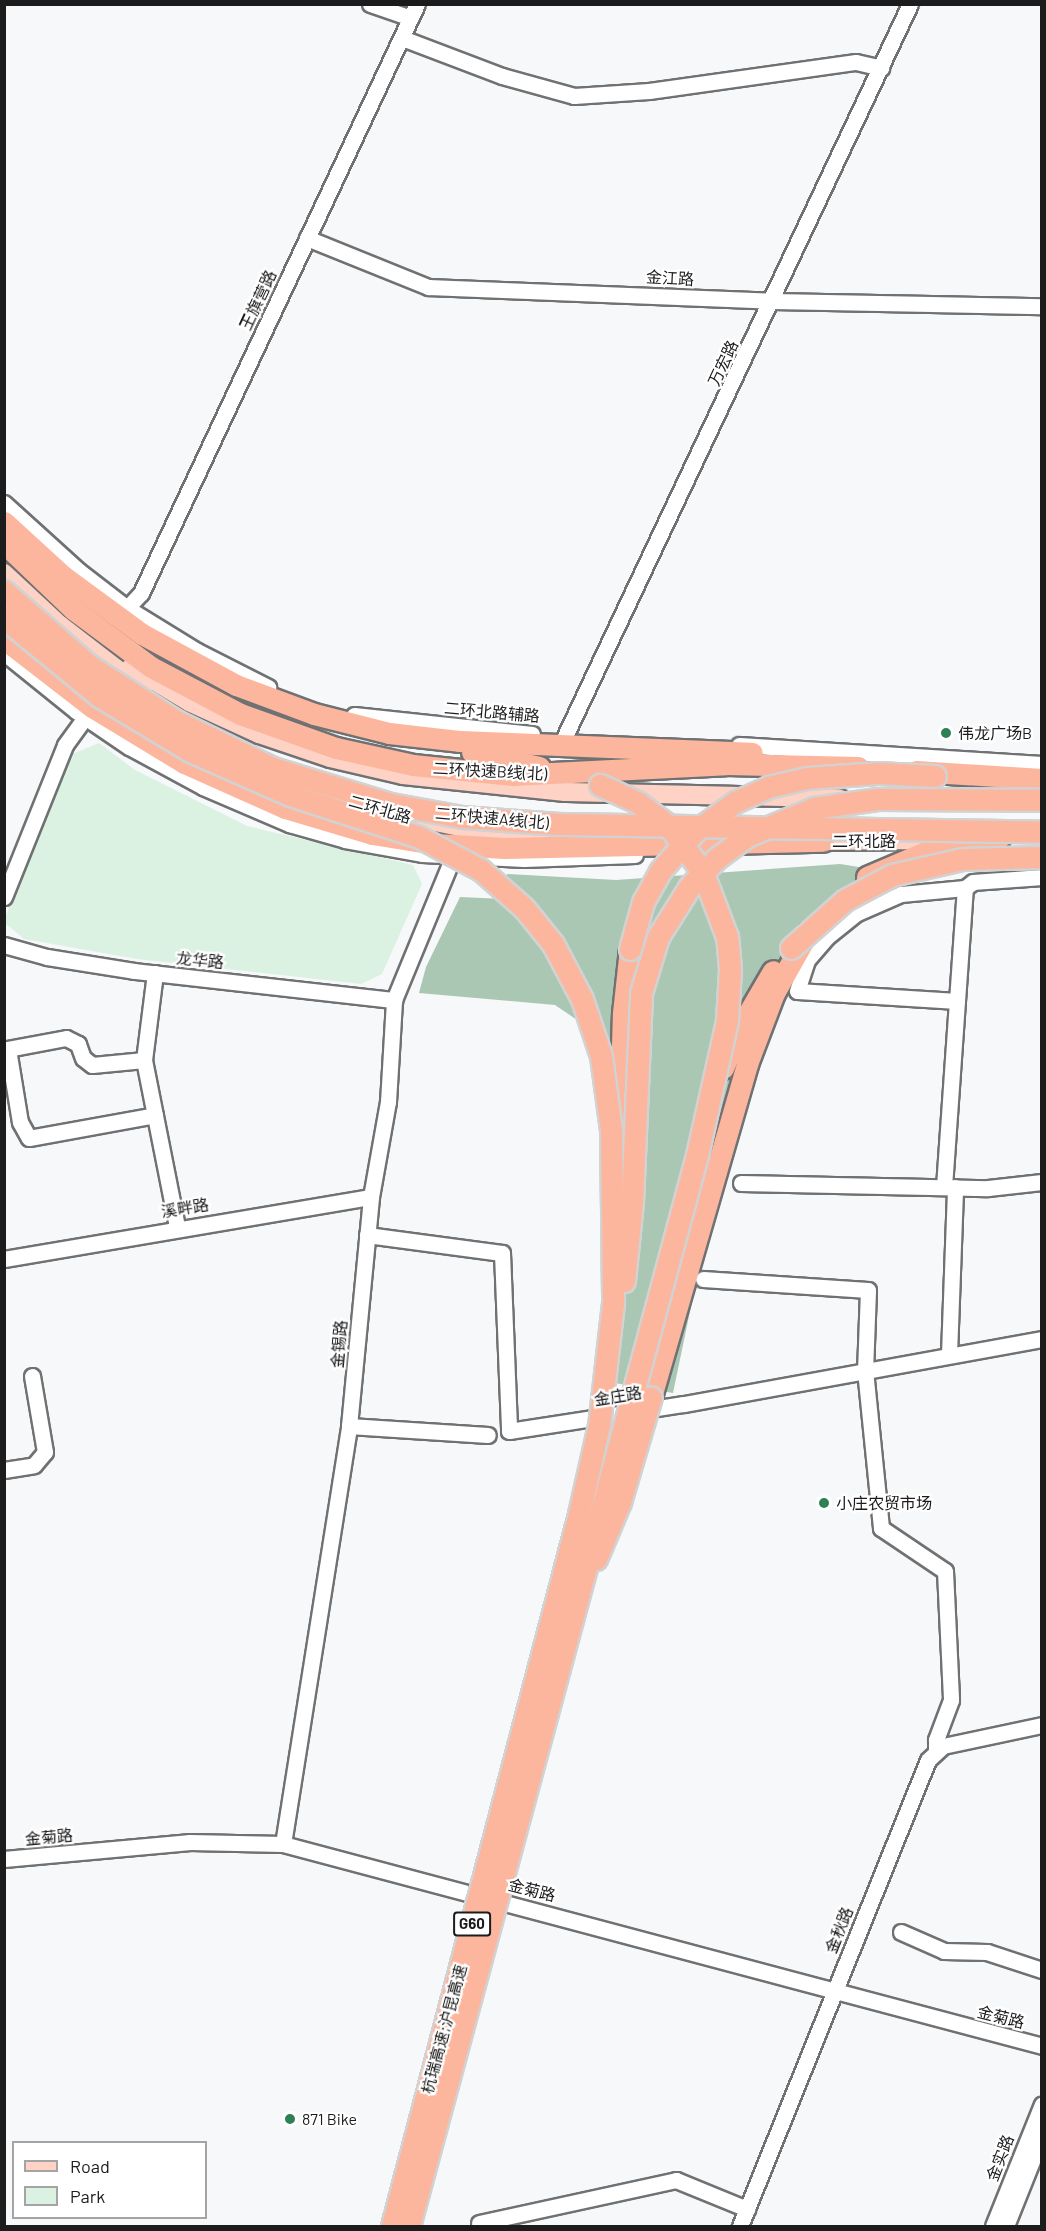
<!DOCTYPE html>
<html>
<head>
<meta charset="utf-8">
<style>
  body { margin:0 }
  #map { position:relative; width:1046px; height:2231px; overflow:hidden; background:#f6f8fa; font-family:Barlow,"Noto Sans SC",sans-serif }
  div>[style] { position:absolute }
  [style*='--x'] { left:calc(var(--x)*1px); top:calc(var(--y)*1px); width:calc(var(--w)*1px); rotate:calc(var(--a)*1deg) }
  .green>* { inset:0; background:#dbf1e2 }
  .forest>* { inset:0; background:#a9c7b2 }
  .roads { filter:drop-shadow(2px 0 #6f7173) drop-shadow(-2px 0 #6f7173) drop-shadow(0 2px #6f7173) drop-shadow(0 -2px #6f7173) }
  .minor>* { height:15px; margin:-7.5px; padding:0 7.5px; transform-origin:7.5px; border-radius:7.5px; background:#fff }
  .major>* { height:18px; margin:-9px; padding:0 9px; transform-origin:9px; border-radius:9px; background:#fed3c5 }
  .highway>* { height:21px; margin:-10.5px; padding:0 10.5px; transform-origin:10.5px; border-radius:10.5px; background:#fdb69e }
  .bridges { filter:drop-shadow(2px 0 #d2d2d2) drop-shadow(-2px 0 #d2d2d2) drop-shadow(0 2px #d2d2d2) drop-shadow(0 -2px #d2d2d2) }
  .highway-bridge>* { height:21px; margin:-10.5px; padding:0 10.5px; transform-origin:10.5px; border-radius:10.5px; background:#fdb69e }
  .dots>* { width:16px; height:16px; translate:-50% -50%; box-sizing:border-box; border:3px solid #fff; border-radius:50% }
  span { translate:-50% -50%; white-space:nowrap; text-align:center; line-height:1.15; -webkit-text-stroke:4.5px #fff; paint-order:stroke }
  .shield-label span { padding:2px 4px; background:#fff; border:2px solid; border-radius:4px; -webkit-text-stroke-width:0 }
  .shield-label { font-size:15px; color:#1c1c1d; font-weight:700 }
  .street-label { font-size:16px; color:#1c1c1d }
  .poi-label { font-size:16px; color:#1c1c1d }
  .left { translate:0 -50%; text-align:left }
  .frame { position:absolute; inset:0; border:6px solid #1c1c1d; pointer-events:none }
  .legend { position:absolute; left:12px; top:2141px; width:195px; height:78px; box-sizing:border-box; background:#fff; border:2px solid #a4a4a5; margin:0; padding:8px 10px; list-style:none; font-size:18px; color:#1c1c1d }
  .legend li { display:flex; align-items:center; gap:12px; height:30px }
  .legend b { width:30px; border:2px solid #a4a4a5 }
</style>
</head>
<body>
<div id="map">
  <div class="green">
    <div style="clip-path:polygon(99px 743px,135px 770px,247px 826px,413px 865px,422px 884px,382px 974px,361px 984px,137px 959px,24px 939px,5px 923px,5px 918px,72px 754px)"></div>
  </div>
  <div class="forest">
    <div style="clip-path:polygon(840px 864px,884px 871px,781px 981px,740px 1071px,673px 1393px,603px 1381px,599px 1086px,583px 1024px,555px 1005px,419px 993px,426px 967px,460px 897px,504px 899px,507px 874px,616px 880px)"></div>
  </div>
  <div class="roads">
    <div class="minor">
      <div style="--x:370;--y:4;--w:43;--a:18.9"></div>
      <div style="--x:402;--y:38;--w:107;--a:20.8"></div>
      <div style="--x:502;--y:76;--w:75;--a:15.5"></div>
      <div style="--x:574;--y:96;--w:75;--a:-3.8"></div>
      <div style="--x:649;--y:91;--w:209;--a:-8"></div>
      <div style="--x:856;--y:62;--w:26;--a:13"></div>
      <div style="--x:307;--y:238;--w:131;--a:22"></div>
      <div style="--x:428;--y:287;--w:344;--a:2.3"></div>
      <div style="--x:772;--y:301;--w:270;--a:1.1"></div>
      <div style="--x:4;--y:503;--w:101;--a:42.2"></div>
      <div style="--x:79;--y:571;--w:61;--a:37.6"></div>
      <div style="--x:127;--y:608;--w:82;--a:31.6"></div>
      <div style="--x:197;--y:651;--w:80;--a:26.9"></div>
      <div style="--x:127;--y:608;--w:21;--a:-47"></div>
      <div style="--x:141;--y:593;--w:650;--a:-64.89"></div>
      <div style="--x:4;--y:653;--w:92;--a:38.9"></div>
      <div style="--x:76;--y:711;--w:64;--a:34.2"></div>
      <div style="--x:129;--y:747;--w:84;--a:28.4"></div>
      <div style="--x:203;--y:787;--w:94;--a:23.3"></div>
      <div style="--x:289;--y:824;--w:58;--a:15.9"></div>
      <div style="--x:345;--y:840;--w:78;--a:10.3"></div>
      <div style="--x:422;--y:854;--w:102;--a:2.8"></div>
      <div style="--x:524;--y:859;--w:111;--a:-2.1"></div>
      <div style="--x:354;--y:715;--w:179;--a:6.1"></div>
      <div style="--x:565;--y:736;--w:809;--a:-64.76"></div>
      <div style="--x:739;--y:745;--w:304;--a:3.6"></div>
      <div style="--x:4;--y:897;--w:164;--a:-68.1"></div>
      <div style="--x:65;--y:745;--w:34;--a:-54"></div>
      <div style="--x:4;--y:945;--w:45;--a:15.6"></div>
      <div style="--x:47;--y:957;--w:88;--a:9.1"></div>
      <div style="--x:134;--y:971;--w:262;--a:6.4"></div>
      <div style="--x:155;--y:973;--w:88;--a:97.2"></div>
      <div style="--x:144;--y:1060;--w:170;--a:78.8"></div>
      <div style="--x:957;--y:1001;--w:160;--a:-176.4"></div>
      <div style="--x:797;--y:991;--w:33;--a:-72"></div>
      <div style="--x:807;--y:960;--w:30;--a:-49"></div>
      <div style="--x:827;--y:937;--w:38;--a:-39"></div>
      <div style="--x:857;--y:913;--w:48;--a:-23.4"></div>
      <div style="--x:901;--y:894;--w:64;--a:-5.4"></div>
      <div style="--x:144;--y:1060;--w:52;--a:174.5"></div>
      <div style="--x:92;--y:1065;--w:11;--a:-142"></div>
      <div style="--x:83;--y:1058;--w:15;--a:-110"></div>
      <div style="--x:78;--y:1044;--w:13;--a:-153"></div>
      <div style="--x:66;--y:1038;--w:59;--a:169.3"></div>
      <div style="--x:8;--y:1049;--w:74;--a:80.7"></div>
      <div style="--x:20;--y:1122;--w:18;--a:61"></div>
      <div style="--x:29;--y:1138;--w:128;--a:-10.3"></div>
      <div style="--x:741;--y:1183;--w:247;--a:1.2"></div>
      <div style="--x:988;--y:1188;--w:54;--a:-6.3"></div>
      <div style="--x:944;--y:1187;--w:300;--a:-86"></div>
      <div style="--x:965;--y:888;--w:10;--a:-37"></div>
      <div style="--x:973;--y:882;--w:69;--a:-4.1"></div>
      <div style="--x:367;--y:1235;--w:136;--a:7.6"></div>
      <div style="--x:502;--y:1253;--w:178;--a:87.7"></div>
      <div style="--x:509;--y:1431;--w:177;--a:-8.8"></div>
      <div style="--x:684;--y:1404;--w:364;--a:-10.3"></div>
      <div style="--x:4;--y:1259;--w:372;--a:-9.6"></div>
      <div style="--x:703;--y:1279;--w:165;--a:3.8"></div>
      <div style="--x:868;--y:1290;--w:80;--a:92.1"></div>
      <div style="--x:865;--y:1370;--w:159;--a:84.2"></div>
      <div style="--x:881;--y:1528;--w:77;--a:33.9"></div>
      <div style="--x:945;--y:1571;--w:129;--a:87.3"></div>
      <div style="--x:951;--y:1700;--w:43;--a:110.6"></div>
      <div style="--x:936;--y:1740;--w:11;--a:90"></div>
      <div style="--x:949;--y:1354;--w:167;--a:-87.9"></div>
      <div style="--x:349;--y:1426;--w:139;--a:3.7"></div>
      <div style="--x:4;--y:1470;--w:30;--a:-9"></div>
      <div style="--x:34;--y:1465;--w:17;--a:-50"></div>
      <div style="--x:45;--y:1452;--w:77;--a:-99.7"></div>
      <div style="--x:283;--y:1844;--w:423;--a:-81"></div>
      <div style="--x:349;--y:1426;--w:230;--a:-84.5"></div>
      <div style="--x:371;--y:1197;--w:97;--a:-79.9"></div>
      <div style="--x:388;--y:1102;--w:102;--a:-86.6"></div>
      <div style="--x:394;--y:1000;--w:155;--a:-67.6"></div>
      <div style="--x:4;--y:1859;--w:187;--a:-5.2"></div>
      <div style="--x:190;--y:1842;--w:93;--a:1.2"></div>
      <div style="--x:283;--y:1844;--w:785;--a:14.9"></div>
      <div style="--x:901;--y:1932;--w:47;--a:23.8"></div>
      <div style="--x:944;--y:1951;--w:43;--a:1.3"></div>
      <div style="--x:987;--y:1952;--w:58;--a:18.1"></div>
      <div style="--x:479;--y:2223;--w:202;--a:-12.3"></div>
      <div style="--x:676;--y:2180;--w:77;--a:22.2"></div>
      <div style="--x:740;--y:2226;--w:502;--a:-68.03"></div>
      <div style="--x:928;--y:1760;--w:21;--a:-43"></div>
      <div style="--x:943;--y:1746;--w:101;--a:-12"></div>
      <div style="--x:993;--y:2226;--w:131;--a:-68.1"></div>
      <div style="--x:1006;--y:2226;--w:97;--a:-68.2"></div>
    </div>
    <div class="major">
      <div style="--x:4;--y:573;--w:76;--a:42.9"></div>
      <div style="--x:60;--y:625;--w:105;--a:37.6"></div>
      <div style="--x:131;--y:667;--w:68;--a:31.1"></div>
      <div style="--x:189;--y:702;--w:77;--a:24.6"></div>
      <div style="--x:259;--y:734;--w:75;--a:18.7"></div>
      <div style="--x:330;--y:758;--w:75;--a:13.1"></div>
      <div style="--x:403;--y:775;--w:163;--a:6"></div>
      <div style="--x:565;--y:792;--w:274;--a:1.3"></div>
      <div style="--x:391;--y:813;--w:70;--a:11.5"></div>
      <div style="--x:460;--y:827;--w:133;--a:4.3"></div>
      <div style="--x:810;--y:841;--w:119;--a:-0.5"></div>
    </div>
    <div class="highway">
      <div style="--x:4;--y:522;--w:80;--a:42.5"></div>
      <div style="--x:63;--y:576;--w:98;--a:36.3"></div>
      <div style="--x:142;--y:634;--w:107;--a:28.5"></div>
      <div style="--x:236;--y:685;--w:83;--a:20.4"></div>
      <div style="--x:314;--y:714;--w:77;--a:14.2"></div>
      <div style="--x:389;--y:733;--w:70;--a:6.5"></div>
      <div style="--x:459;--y:741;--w:293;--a:2.3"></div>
      <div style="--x:4;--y:543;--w:95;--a:43.7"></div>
      <div style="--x:73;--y:609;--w:97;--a:36.6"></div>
      <div style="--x:151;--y:667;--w:101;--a:27.8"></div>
      <div style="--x:240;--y:714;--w:102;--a:19.5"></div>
      <div style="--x:336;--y:748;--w:79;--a:12.4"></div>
      <div style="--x:413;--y:765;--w:100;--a:5.8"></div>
      <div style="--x:512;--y:775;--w:214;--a:-2.9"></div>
      <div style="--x:726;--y:764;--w:132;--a:1.3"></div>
      <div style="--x:4;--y:639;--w:111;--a:37.7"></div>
      <div style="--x:92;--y:707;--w:108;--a:31.3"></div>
      <div style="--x:184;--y:763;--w:111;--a:24"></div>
      <div style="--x:285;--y:808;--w:91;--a:16.6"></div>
      <div style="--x:372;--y:834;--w:64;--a:9"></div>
      <div style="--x:435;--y:844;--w:70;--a:3.3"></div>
      <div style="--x:505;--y:848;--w:318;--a:-1.3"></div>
      <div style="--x:472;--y:752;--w:69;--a:12.6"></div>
      <div style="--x:916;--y:771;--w:126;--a:3.6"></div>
      <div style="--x:867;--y:877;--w:69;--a:-23.2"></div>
      <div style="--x:930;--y:850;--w:71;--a:-10.5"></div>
      <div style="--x:723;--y:1068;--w:48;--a:-66.6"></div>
      <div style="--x:742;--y:1024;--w:61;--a:-59.7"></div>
      <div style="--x:619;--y:1146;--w:133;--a:-88.3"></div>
      <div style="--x:623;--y:1013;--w:64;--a:-83.8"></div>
      <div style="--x:651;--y:1397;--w:347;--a:-73.9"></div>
      <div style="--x:747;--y:1064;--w:76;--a:-69.2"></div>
      <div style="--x:774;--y:993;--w:69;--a:-60.5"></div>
    </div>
  </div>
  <div class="bridges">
    <div class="highway-bridge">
      <div style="--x:4;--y:591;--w:114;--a:41.1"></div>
      <div style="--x:90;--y:666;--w:102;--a:32.6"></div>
      <div style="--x:176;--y:721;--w:108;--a:25.9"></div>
      <div style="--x:273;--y:768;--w:123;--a:17"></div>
      <div style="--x:391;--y:804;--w:72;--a:10.4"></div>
      <div style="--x:462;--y:817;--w:97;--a:4.1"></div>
      <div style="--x:559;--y:824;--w:483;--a:0.9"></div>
      <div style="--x:4;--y:618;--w:123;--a:39.4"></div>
      <div style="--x:99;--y:696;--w:106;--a:31.1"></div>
      <div style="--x:190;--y:751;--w:109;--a:23.7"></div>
      <div style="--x:290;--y:795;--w:136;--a:18"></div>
      <div style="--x:419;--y:837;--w:70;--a:28"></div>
      <div style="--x:481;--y:870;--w:57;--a:41.5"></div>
      <div style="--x:524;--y:908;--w:46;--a:51.1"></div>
      <div style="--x:553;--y:944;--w:62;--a:62.2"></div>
      <div style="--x:582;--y:999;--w:60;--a:71.6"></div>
      <div style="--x:601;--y:1056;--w:75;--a:82.3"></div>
      <div style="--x:611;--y:1130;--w:173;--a:89.3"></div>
      <div style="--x:613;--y:1303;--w:123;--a:96.5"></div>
      <div style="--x:599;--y:1425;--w:91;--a:102.7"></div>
      <div style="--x:579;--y:1514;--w:736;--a:104.72"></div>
      <div style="--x:791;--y:948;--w:72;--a:-41.6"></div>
      <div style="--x:845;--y:900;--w:53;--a:-28"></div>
      <div style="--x:892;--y:875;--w:72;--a:-12.9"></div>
      <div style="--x:962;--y:859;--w:80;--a:-1.4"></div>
      <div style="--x:630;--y:949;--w:49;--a:-74.5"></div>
      <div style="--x:643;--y:902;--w:35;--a:-61"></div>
      <div style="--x:660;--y:871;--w:52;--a:-48.9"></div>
      <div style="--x:694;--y:832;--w:51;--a:-36.2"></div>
      <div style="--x:735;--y:802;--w:36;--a:-24"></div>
      <div style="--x:768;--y:787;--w:40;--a:-13"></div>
      <div style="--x:807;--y:778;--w:71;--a:-4"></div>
      <div style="--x:878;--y:773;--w:57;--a:3"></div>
      <div style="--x:624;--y:1281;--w:79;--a:-84.2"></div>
      <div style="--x:632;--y:1202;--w:209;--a:-87.5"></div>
      <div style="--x:641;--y:993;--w:59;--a:-73.1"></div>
      <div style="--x:658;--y:937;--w:60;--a:-57.9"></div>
      <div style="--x:690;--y:886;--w:39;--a:-46"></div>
      <div style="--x:717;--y:858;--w:39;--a:-36"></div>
      <div style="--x:749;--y:835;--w:70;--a:-22.6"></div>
      <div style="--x:814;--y:808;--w:64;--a:-8.1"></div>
      <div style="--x:877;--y:799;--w:165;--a:0.3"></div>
      <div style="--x:596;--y:1559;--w:62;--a:-67.2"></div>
      <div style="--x:620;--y:1502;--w:109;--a:-73.6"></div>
      <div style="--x:409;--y:2226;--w:1109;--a:-74.95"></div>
      <div style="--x:697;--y:1155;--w:137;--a:-77.4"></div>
      <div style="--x:727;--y:1021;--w:52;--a:-86.7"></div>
      <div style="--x:730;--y:969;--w:32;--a:-95"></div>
      <div style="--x:727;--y:937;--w:68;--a:-110.6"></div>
      <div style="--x:703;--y:873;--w:58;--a:-125.9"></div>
      <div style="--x:669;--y:826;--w:40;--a:-143"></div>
      <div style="--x:637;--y:802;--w:41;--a:-155.3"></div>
    </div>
  </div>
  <div class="dots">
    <div style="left:946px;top:733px;background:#2d8154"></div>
    <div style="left:824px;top:1503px;background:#2d8154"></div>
    <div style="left:290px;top:2119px;background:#2d8154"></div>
  </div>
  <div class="shield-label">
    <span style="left:472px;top:1924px">G60</span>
  </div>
  <div class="street-label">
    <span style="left:670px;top:278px;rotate:3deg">金江路</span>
    <span style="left:258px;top:300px;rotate:-65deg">王旗营路</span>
    <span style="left:723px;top:363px;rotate:-65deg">万宏路</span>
    <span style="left:492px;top:712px;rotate:5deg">二环北路辅路</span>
    <span style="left:490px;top:771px;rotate:3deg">二环快速B线(北)</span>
    <span style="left:380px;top:809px;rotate:16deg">二环北路</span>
    <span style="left:492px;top:818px;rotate:5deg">二环快速A线(北)</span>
    <span style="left:864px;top:841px">二环北路</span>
    <span style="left:200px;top:960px;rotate:6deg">龙华路</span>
    <span style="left:185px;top:1208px;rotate:-9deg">溪畔路</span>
    <span style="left:339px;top:1344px;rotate:-85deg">金锡路</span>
    <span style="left:618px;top:1396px;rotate:-9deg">金庄路</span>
    <span style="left:49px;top:1837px;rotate:-5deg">金菊路</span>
    <span style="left:532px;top:1890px;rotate:14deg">金菊路</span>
    <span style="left:839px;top:1930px;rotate:-68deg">金秋路</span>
    <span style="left:1001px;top:2017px;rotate:14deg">金菊路</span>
    <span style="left:444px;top:2029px;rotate:-75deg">杭瑞高速;沪昆高速</span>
    <span style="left:1000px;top:2158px;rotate:-69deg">金实路</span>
  </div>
  <div class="poi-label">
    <span class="left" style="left:958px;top:733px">伟龙广场B</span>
    <span class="left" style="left:836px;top:1503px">小庄农贸市场</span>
    <span class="left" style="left:302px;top:2119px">871 Bike</span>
  </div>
  <div class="frame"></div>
  <ul class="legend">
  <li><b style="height:8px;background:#fed3c5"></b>Road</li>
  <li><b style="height:16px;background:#dbf1e2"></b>Park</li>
  </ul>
</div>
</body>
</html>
